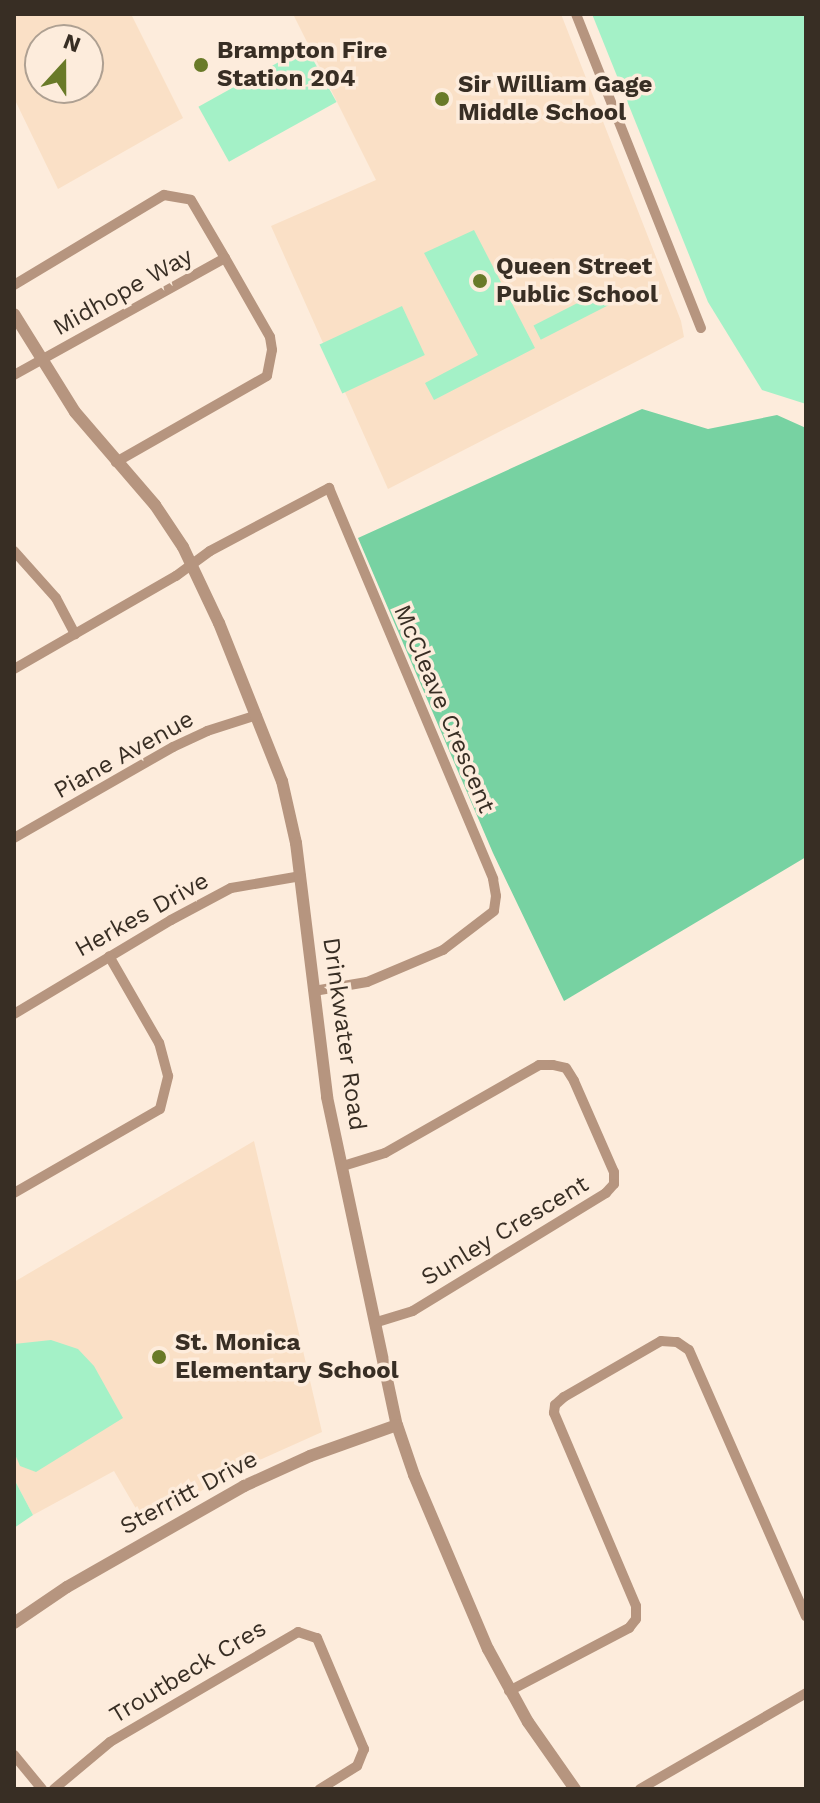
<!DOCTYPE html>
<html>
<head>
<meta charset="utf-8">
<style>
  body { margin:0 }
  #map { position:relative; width:820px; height:1803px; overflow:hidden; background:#fdecdc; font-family:"Work Sans",sans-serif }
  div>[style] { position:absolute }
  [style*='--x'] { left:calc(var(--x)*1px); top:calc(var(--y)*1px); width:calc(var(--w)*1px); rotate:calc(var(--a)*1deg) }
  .built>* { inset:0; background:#fae0c6 }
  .green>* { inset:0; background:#a4f1c7; transform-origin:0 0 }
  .forest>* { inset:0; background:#77d2a2 }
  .minor>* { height:10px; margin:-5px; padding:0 5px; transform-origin:5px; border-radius:5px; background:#b6957f }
  .tertiary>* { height:12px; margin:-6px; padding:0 6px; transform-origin:6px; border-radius:6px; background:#b6957f }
  .dots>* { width:22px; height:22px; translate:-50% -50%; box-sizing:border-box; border:4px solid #fdecdc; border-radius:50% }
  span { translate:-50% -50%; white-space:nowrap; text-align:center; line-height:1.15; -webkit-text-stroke:7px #fdecdc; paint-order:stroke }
  .poi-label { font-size:24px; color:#382e24; font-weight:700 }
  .left { translate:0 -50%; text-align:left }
  .street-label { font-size:24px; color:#382e24 }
  .frame { position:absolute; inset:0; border:16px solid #382e24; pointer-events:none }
  .north { position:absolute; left:24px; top:24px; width:80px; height:80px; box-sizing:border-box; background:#fdecdc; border:2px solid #aea092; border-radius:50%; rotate:21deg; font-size:22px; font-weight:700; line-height:32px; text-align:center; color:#382e24 }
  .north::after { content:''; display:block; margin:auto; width:28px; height:36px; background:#697a28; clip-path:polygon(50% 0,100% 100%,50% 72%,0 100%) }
</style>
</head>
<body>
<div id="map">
  <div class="built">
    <div style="clip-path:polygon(evenodd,14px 14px,131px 14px,183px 118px,58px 189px,14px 98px,14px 14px,40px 40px,88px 40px,88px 88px,40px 88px,40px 40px)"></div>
    <div style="clip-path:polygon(293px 14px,561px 14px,681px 321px,684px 337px,388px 489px,271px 226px,376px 180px)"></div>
    <div style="clip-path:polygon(254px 1141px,322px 1432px,235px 1471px,145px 1524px,114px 1471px,33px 1515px,14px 1479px,14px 1282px)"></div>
  </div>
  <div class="green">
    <div style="clip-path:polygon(592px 14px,806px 14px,806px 404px,762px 390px,708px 302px)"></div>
    <div style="left:306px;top:47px;width:63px;height:123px;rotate:61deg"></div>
    <div style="clip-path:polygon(474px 230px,535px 348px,434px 400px,425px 383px,478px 355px,424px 253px)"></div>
    <div style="left:603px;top:290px;width:16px;height:78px;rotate:63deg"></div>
    <div style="left:402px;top:306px;width:54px;height:91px;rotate:65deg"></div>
    <div style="clip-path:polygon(51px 1340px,78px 1349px,94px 1366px,123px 1418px,36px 1472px,20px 1466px,14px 1452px,14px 1344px)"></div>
    <div style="clip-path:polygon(14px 1479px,33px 1515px,14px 1528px)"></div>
  </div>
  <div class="forest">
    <div style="clip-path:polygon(642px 409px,708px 429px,777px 415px,806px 428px,806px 857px,564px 1001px,493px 853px,358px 538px)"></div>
  </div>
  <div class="minor">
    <div style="--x:576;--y:14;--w:338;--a:68.3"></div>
    <div style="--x:14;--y:285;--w:175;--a:-31"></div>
    <div style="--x:164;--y:195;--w:27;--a:10"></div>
    <div style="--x:191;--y:200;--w:67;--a:59.6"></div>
    <div style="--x:225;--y:258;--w:91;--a:60.3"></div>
    <div style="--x:270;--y:337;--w:13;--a:81"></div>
    <div style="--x:272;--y:350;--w:26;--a:101"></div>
    <div style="--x:267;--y:376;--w:174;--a:150.3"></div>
    <div style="--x:14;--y:375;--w:241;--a:-29"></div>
    <div style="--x:14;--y:551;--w:63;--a:48.2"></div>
    <div style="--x:56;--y:598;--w:41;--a:62.2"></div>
    <div style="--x:14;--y:669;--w:187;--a:-29.9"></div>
    <div style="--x:176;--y:576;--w:42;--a:-36.3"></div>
    <div style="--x:210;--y:551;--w:135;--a:-27.9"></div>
    <div style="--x:329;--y:488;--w:424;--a:67.2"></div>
    <div style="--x:493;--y:879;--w:17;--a:80"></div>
    <div style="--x:496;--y:896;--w:15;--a:98"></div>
    <div style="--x:494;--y:911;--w:64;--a:142.6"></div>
    <div style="--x:443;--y:950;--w:82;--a:157.2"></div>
    <div style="--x:367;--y:982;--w:54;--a:170.4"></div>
    <div style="--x:14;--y:838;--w:183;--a:-29.8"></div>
    <div style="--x:173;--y:747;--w:38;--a:-25"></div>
    <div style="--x:207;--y:731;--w:52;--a:-17.7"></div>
    <div style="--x:14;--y:1014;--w:183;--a:-30.9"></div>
    <div style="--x:171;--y:920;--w:68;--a:-28.1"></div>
    <div style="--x:231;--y:888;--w:71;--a:-9.7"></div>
    <div style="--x:343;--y:1166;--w:44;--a:-17.2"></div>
    <div style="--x:385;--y:1153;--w:177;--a:-29.7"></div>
    <div style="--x:539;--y:1065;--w:14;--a:0"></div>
    <div style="--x:553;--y:1065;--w:13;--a:13"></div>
    <div style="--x:566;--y:1068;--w:15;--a:58"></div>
    <div style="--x:574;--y:1081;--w:99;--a:66.3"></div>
    <div style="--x:614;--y:1172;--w:12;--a:90"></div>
    <div style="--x:614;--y:1184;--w:12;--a:132"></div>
    <div style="--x:606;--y:1193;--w:226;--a:148.6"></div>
    <div style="--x:413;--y:1311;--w:38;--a:163"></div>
    <div style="--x:14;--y:1193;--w:168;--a:-29.9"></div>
    <div style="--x:160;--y:1109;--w:34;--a:-76"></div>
    <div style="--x:168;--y:1076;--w:34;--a:-105"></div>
    <div style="--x:159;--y:1043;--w:100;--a:-119.9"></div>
    <div style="--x:509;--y:1691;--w:136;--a:-27.7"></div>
    <div style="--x:629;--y:1628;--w:11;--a:-52"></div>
    <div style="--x:636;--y:1619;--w:13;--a:-90"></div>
    <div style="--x:636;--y:1606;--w:210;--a:-113"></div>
    <div style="--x:554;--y:1413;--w:8;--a:-83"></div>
    <div style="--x:555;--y:1405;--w:12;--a:-42"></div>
    <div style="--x:564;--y:1397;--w:112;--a:-30"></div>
    <div style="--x:661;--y:1341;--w:16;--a:4"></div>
    <div style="--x:677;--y:1342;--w:14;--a:34"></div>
    <div style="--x:689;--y:1350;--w:291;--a:66.3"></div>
    <div style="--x:14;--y:1755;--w:44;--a:50.5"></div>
    <div style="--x:54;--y:1789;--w:73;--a:-40"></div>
    <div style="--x:110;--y:1742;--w:218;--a:-30.3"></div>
    <div style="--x:298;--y:1632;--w:20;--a:18"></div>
    <div style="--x:317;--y:1638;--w:121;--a:67.1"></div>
    <div style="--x:364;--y:1749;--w:18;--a:112"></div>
    <div style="--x:357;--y:1766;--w:44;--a:148.1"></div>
    <div style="--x:640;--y:1789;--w:192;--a:-30"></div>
  </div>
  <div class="tertiary">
    <div style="--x:14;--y:314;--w:115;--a:58.1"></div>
    <div style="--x:75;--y:412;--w:123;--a:49.3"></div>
    <div style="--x:155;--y:505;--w:50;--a:56.3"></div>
    <div style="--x:183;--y:547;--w:84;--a:64.7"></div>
    <div style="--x:219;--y:623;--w:170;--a:68.3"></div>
    <div style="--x:282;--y:781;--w:64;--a:77.3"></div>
    <div style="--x:296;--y:843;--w:256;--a:83"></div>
    <div style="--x:327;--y:1097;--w:335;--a:78"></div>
    <div style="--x:397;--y:1425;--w:53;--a:71.2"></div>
    <div style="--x:414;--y:1475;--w:189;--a:67"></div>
    <div style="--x:488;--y:1649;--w:83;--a:61.3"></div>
    <div style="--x:528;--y:1722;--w:82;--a:55"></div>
    <div style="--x:14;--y:1623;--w:64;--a:-34.2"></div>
    <div style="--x:67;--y:1587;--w:204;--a:-29.7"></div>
    <div style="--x:244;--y:1486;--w:72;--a:-24.4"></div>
    <div style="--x:310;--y:1456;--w:92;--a:-19.6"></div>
  </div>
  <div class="dots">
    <div style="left:201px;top:65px;background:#697a28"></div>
    <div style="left:442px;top:99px;background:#697a28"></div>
    <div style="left:480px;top:281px;background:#697a28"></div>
    <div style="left:159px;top:1357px;background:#697a28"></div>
  </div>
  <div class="poi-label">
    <span class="left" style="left:217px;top:65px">Brampton Fire<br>Station 204</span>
    <span class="left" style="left:458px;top:99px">Sir William Gage<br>Middle School</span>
    <span class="left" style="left:496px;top:281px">Queen Street<br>Public School</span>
    <span class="left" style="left:175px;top:1357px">St. Monica<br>Elementary School</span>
  </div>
  <div class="street-label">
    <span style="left:123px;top:292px;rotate:-29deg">Midhope Way</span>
    <span style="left:444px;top:709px;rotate:67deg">McCleave Crescent</span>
    <span style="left:124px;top:755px;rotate:-29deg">Piane Avenue</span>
    <span style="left:142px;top:915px;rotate:-29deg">Herkes Drive</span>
    <span style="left:344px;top:1034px;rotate:82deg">Drinkwater Road</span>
    <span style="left:505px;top:1231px;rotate:-31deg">Sunley Crescent</span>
    <span style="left:189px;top:1493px;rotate:-28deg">Sterritt Drive</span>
    <span style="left:188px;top:1672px;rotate:-31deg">Troutbeck Cres</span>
  </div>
  <div class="frame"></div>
  <div class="north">N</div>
</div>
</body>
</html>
